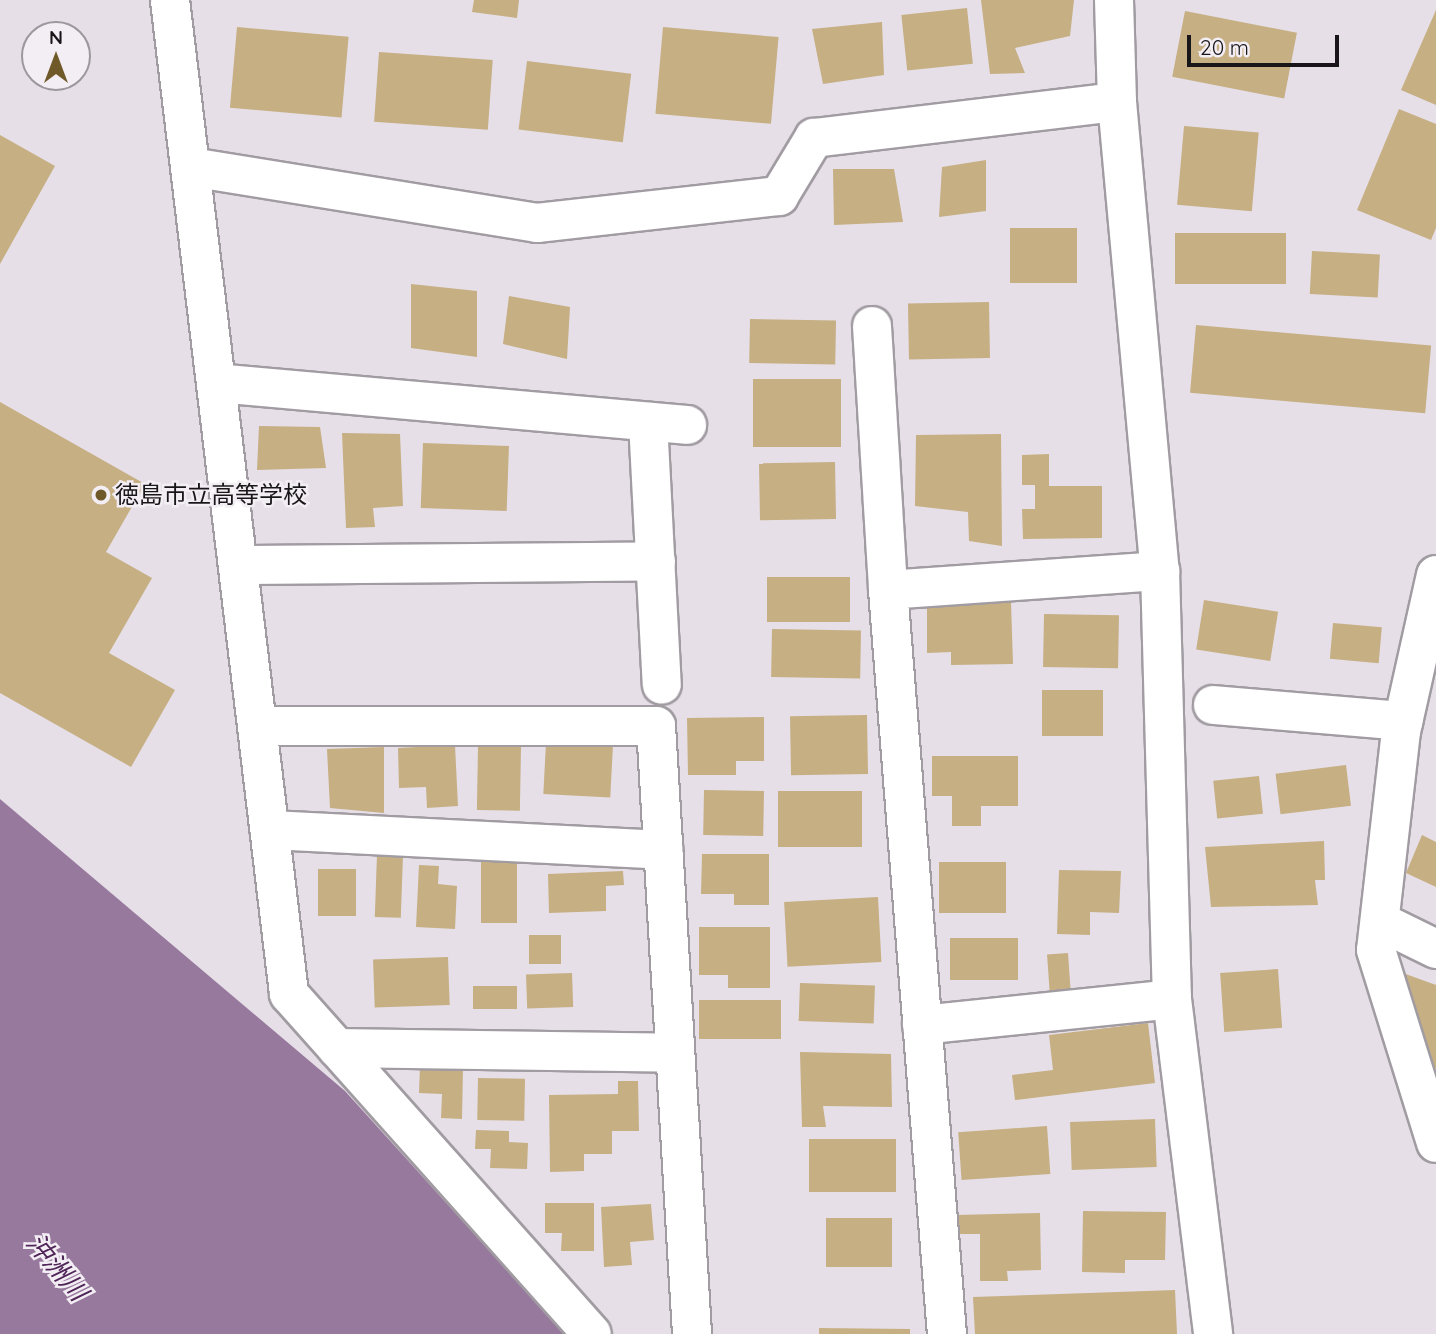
<!DOCTYPE html>
<html>
<head>
<meta charset="utf-8">
<style>
  body { margin:0 }
  #map { position:relative; width:1436px; height:1334px; overflow:hidden; background:#e6dfe7; font-family:Quicksand,"Noto Sans JP",sans-serif }
  div>[style] { position:absolute }
  [style*='--x'] { left:calc(var(--x)*1px); top:calc(var(--y)*1px); width:calc(var(--w)*1px); rotate:calc(var(--a)*1deg) }
  .water>* { inset:0; background:#98799e }
  .building>* { inset:0; background:#c6af83; transform-origin:0 0 }
  .roads { filter:drop-shadow(2px 0 #a19ba2) drop-shadow(-2px 0 #a19ba2) drop-shadow(0 2px #a19ba2) drop-shadow(0 -2px #a19ba2) }
  .street>* { height:38px; margin:-19px; padding:0 19px; transform-origin:19px; border-radius:19px; background:#fff }
  .dots>* { width:19px; height:19px; translate:-50% -50%; box-sizing:border-box; border:4px solid #f3edf4; border-radius:50% }
  span { translate:-50% -50%; white-space:nowrap; text-align:center; line-height:1.15; -webkit-text-stroke:5px #f3edf4; paint-order:stroke }
  .poi-label { font-size:24px; color:#181618 }
  .left { translate:0 -50%; text-align:left }
  .water-label { font-size:26px; color:#4f2657; font-style:italic }
  .north { position:absolute; left:21px; top:21px; width:70px; height:70px; box-sizing:border-box; background:#f3edf4; border:2px solid #9b979c; border-radius:50%; rotate:0deg; font-size:19px; font-weight:700; line-height:28px; text-align:center; color:#181618 }
  .north::after { content:''; display:block; margin:auto; width:24px; height:32px; background:#705929; clip-path:polygon(50% 0,100% 100%,50% 72%,0 100%) }
  .scale { position:absolute; left:1187px; top:35px; width:152px; height:32px; box-sizing:border-box; border:4px solid #181618; border-top:0; padding-left:9px; font-size:21px; line-height:24px; white-space:nowrap; color:#181618; -webkit-text-stroke:5px #f3edf4; paint-order:stroke }
</style>
</head>
<body>
<div id="map">
  <div class="water">
    <div style="clip-path:polygon(0 799px,345px 1091px,565px 1334px,0 1334px)"></div>
  </div>
  <div class="building">
    <div style="clip-path:polygon(474px 0,519px 0,517px 18px,472px 12px)"></div>
    <div style="clip-path:polygon(981px 0,1074px 0,1070px 36px,1015px 48px,1025px 73px,990px 74px)"></div>
    <div style="left:967px;top:8px;width:56px;height:66px;rotate:84deg"></div>
    <div style="clip-path:polygon(1436px 10px,1436px 105px,1401px 90px)"></div>
    <div style="left:1185px;top:11px;width:114px;height:67px;rotate:11deg"></div>
    <div style="clip-path:polygon(882px 22px,884px 75px,823px 84px,812px 29px)"></div>
    <div style="left:237px;top:27px;width:112px;height:81px;rotate:5deg"></div>
    <div style="left:663px;top:27px;width:116px;height:87px;rotate:5deg"></div>
    <div style="left:379px;top:52px;width:114px;height:70px;rotate:4deg"></div>
    <div style="left:527px;top:61px;width:105px;height:69px;rotate:7deg"></div>
    <div style="clip-path:polygon(1399px 109px,1436px 124px,1436px 228px,1431px 240px,1357px 210px)"></div>
    <div style="left:1184px;top:126px;width:75px;height:79px;rotate:5deg"></div>
    <div style="clip-path:polygon(0 135px,55px 166px,0 264px)"></div>
    <div style="clip-path:polygon(986px 160px,986px 211px,939px 217px,942px 167px)"></div>
    <div style="clip-path:polygon(833px 169px,894px 169px,903px 222px,834px 225px)"></div>
    <div style="left:1010px;top:228px;width:67px;height:55px"></div>
    <div style="left:1175px;top:233px;width:111px;height:51px"></div>
    <div style="left:1312px;top:251px;width:68px;height:43px;rotate:3deg"></div>
    <div style="clip-path:polygon(411px 284px,477px 291px,477px 357px,411px 348px)"></div>
    <div style="clip-path:polygon(509px 296px,570px 307px,567px 359px,503px 344px)"></div>
    <div style="left:989px;top:302px;width:56px;height:81px;rotate:89deg"></div>
    <div style="left:750px;top:319px;width:86px;height:44px;rotate:1deg"></div>
    <div style="left:1196px;top:325px;width:236px;height:68px;rotate:5deg"></div>
    <div style="left:753px;top:379px;width:88px;height:68px"></div>
    <div style="clip-path:polygon(0 402px,145px 484px,106px 552px,152px 578px,109px 653px,175px 690px,131px 767px,0 693px)"></div>
    <div style="clip-path:polygon(259px 426px,320px 427px,326px 468px,257px 470px)"></div>
    <div style="clip-path:polygon(342px 433px,400px 434px,403px 506px,373px 508px,375px 527px,346px 528px)"></div>
    <div style="clip-path:polygon(1001px 434px,1002px 546px,969px 541px,968px 512px,915px 506px,916px 435px)"></div>
    <div style="left:423px;top:443px;width:86px;height:65px;rotate:2deg"></div>
    <div style="clip-path:polygon(1049px 454px,1049px 486px,1102px 486px,1102px 538px,1023px 539px,1022px 509px,1035px 509px,1035px 485px,1022px 485px,1022px 455px)"></div>
    <div style="left:835px;top:462px;width:57px;height:76px;rotate:89deg"></div>
    <div style="left:767px;top:577px;width:83px;height:45px"></div>
    <div style="left:1204px;top:600px;width:75px;height:50px;rotate:9deg"></div>
    <div style="clip-path:polygon(1011px 602px,1013px 664px,951px 665px,951px 652px,927px 653px,927px 604px)"></div>
    <div style="left:1044px;top:614px;width:75px;height:53px;rotate:1deg"></div>
    <div style="left:1333px;top:623px;width:49px;height:36px;rotate:5deg"></div>
    <div style="left:772px;top:629px;width:89px;height:48px;rotate:1deg"></div>
    <div style="left:1042px;top:690px;width:61px;height:46px"></div>
    <div style="left:867px;top:715px;width:59px;height:77px;rotate:89deg"></div>
    <div style="clip-path:polygon(764px 717px,764px 761px,736px 761px,736px 775px,688px 775px,687px 718px)"></div>
    <div style="left:546px;top:743px;width:67px;height:51px;rotate:3deg"></div>
    <div style="clip-path:polygon(455px 745px,458px 806px,427px 808px,426px 787px,399px 788px,398px 748px)"></div>
    <div style="left:478px;top:746px;width:43px;height:64px;rotate:1deg"></div>
    <div style="clip-path:polygon(384px 747px,384px 813px,330px 808px,327px 749px)"></div>
    <div style="clip-path:polygon(932px 756px,1018px 756px,1018px 806px,981px 806px,981px 826px,952px 826px,952px 796px,932px 796px)"></div>
    <div style="left:1346px;top:765px;width:41px;height:71px;rotate:83deg"></div>
    <div style="left:1259px;top:776px;width:38px;height:46px;rotate:84deg"></div>
    <div style="left:704px;top:790px;width:60px;height:45px;rotate:1deg"></div>
    <div style="left:778px;top:791px;width:84px;height:56px"></div>
    <div style="clip-path:polygon(1422px 835px,1436px 842px,1436px 887px,1406px 873px)"></div>
    <div style="clip-path:polygon(1324px 841px,1325px 880px,1315px 880px,1318px 905px,1211px 907px,1205px 847px)"></div>
    <div style="left:377px;top:854px;width:26px;height:63px;rotate:2deg"></div>
    <div style="clip-path:polygon(702px 854px,769px 854px,769px 905px,734px 905px,734px 894px,701px 894px)"></div>
    <div style="left:481px;top:862px;width:36px;height:61px"></div>
    <div style="left:939px;top:862px;width:67px;height:51px"></div>
    <div style="clip-path:polygon(419px 865px,439px 866px,438px 884px,457px 886px,455px 929px,416px 927px)"></div>
    <div style="left:318px;top:869px;width:38px;height:47px"></div>
    <div style="clip-path:polygon(1059px 870px,1121px 871px,1119px 913px,1090px 912px,1090px 935px,1057px 934px)"></div>
    <div style="clip-path:polygon(623px 871px,624px 885px,606px 886px,606px 911px,549px 913px,548px 874px)"></div>
    <div style="left:878px;top:897px;width:65px;height:94px;rotate:87deg"></div>
    <div style="clip-path:polygon(699px 927px,770px 927px,770px 988px,728px 988px,728px 975px,699px 975px)"></div>
    <div style="left:529px;top:935px;width:32px;height:29px"></div>
    <div style="left:950px;top:938px;width:68px;height:42px"></div>
    <div style="left:1068px;top:953px;width:40px;height:21px;rotate:86deg"></div>
    <div style="left:448px;top:957px;width:48px;height:75px;rotate:88deg"></div>
    <div style="left:1278px;top:969px;width:59px;height:58px;rotate:86deg"></div>
    <div style="clip-path:polygon(1400px 972px,1436px 985px,1436px 1069px,1424px 1062px)"></div>
    <div style="left:572px;top:973px;width:34px;height:46px;rotate:88deg"></div>
    <div style="left:800px;top:983px;width:75px;height:38px;rotate:2deg"></div>
    <div style="left:517px;top:986px;width:23px;height:44px;rotate:90deg"></div>
    <div style="left:699px;top:1000px;width:82px;height:39px"></div>
    <div style="clip-path:polygon(1148px 1023px,1155px 1083px,1015px 1100px,1012px 1075px,1053px 1070px,1049px 1035px)"></div>
    <div style="clip-path:polygon(800px 1052px,891px 1054px,892px 1107px,823px 1106px,826px 1127px,802px 1127px)"></div>
    <div style="clip-path:polygon(420px 1066px,463px 1067px,462px 1119px,441px 1118px,442px 1094px,419px 1093px)"></div>
    <div style="left:478px;top:1078px;width:47px;height:42px;rotate:1deg"></div>
    <div style="clip-path:polygon(618px 1081px,638px 1081px,639px 1131px,612px 1131px,612px 1154px,584px 1154px,584px 1171px,550px 1172px,549px 1095px,618px 1094px)"></div>
    <div style="left:1155px;top:1119px;width:48px;height:85px;rotate:88deg"></div>
    <div style="left:1047px;top:1126px;width:48px;height:89px;rotate:86deg"></div>
    <div style="clip-path:polygon(476px 1130px,509px 1131px,509px 1142px,528px 1143px,527px 1169px,490px 1168px,491px 1149px,475px 1149px)"></div>
    <div style="left:809px;top:1139px;width:87px;height:53px"></div>
    <div style="clip-path:polygon(545px 1203px,594px 1203px,594px 1251px,561px 1251px,562px 1233px,545px 1233px)"></div>
    <div style="clip-path:polygon(651px 1204px,654px 1240px,630px 1242px,632px 1265px,604px 1267px,601px 1207px)"></div>
    <div style="clip-path:polygon(1083px 1211px,1166px 1212px,1165px 1260px,1125px 1260px,1125px 1273px,1082px 1272px)"></div>
    <div style="clip-path:polygon(1040px 1213px,1041px 1270px,1007px 1271px,1008px 1281px,980px 1281px,980px 1234px,956px 1234px,956px 1215px)"></div>
    <div style="left:826px;top:1218px;width:66px;height:49px"></div>
    <div style="clip-path:polygon(1175px 1290px,1177px 1334px,975px 1334px,973px 1297px)"></div>
    <div style="clip-path:polygon(819px 1328px,910px 1329px,910px 1334px,819px 1334px)"></div>
  </div>
  <div class="roads">
    <div class="street">
      <div style="--x:170;--y:0;--w:1001;--a:83.17"></div>
      <div style="--x:289;--y:994;--w:455;--a:48.3"></div>
      <div style="--x:1114;--y:0;--w:102;--a:88.3"></div>
      <div style="--x:1117;--y:102;--w:471;--a:84.8"></div>
      <div style="--x:1160;--y:571;--w:428;--a:88.4"></div>
      <div style="--x:1172;--y:999;--w:337;--a:83"></div>
      <div style="--x:191;--y:167;--w:351;--a:9.2"></div>
      <div style="--x:537;--y:223;--w:244;--a:-6.4"></div>
      <div style="--x:779;--y:196;--w:68;--a:-58.9"></div>
      <div style="--x:814;--y:138;--w:305;--a:-6.8"></div>
      <div style="--x:872;--y:326;--w:264;--a:86.5"></div>
      <div style="--x:888;--y:590;--w:746;--a:85.47"></div>
      <div style="--x:217;--y:383;--w:472;--a:5.1"></div>
      <div style="--x:648;--y:422;--w:263;--a:87"></div>
      <div style="--x:238;--y:565;--w:418;--a:-0.5"></div>
      <div style="--x:1436;--y:575;--w:160;--a:102.6"></div>
      <div style="--x:1401;--y:731;--w:220;--a:96.5"></div>
      <div style="--x:1376;--y:950;--w:202;--a:72.7"></div>
      <div style="--x:888;--y:590;--w:273;--a:-4"></div>
      <div style="--x:1213;--y:705;--w:191;--a:4.8"></div>
      <div style="--x:258;--y:726;--w:398;--a:0"></div>
      <div style="--x:656;--y:726;--w:609;--a:86.61"></div>
      <div style="--x:270;--y:830;--w:394;--a:2.9"></div>
      <div style="--x:1383;--y:923;--w:59;--a:26.1"></div>
      <div style="--x:922;--y:1025;--w:251;--a:-5.9"></div>
      <div style="--x:337;--y:1048;--w:338;--a:0.8"></div>
    </div>
  </div>
  <div class="dots">
    <div style="left:101px;top:495px;background:#705929"></div>
  </div>
  <div class="poi-label">
    <span class="left" style="left:115px;top:495px">徳島市立高等学校</span>
  </div>
  <div class="water-label">
    <span style="left:57px;top:1267px;rotate:50deg">沖洲川</span>
  </div>
  <div class="north">N</div>
  <div class="scale">20 m</div>
</div>
</body>
</html>
